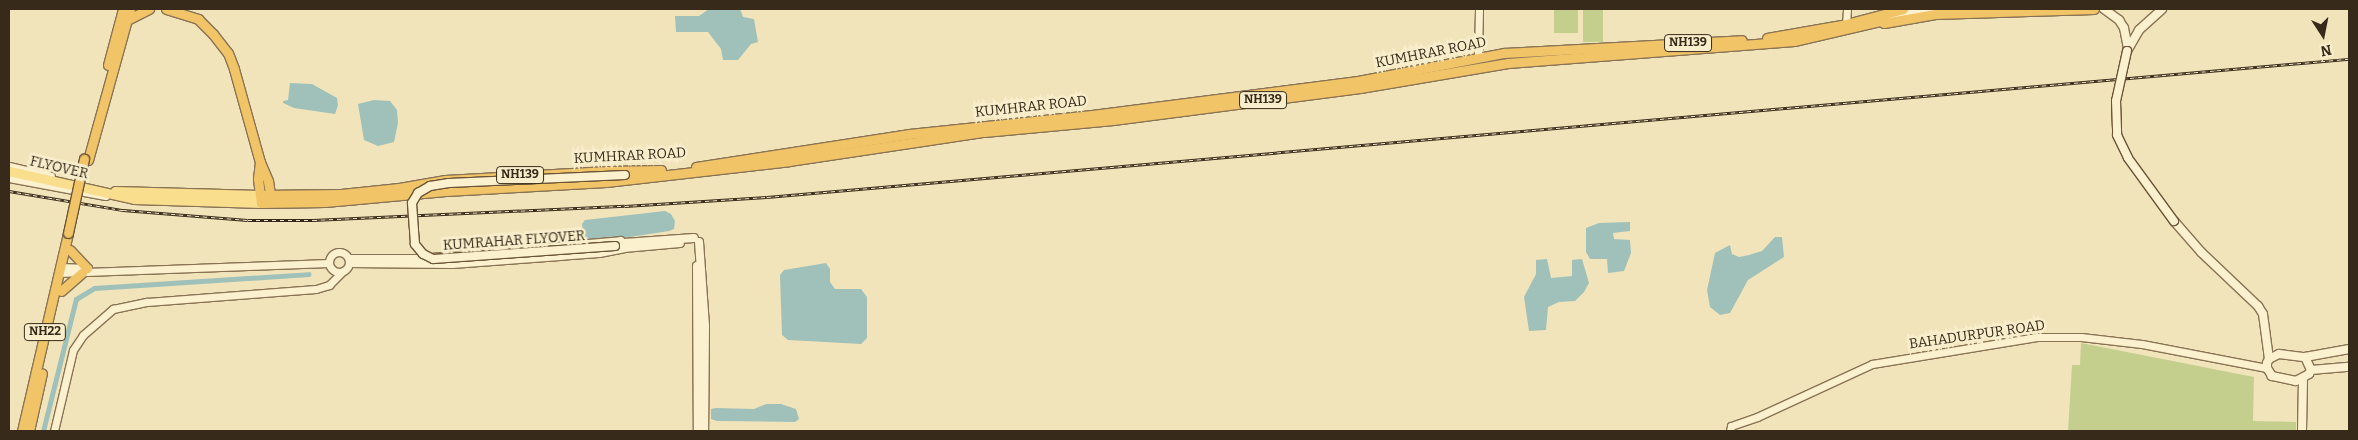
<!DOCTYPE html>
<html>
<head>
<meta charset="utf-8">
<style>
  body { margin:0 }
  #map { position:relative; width:2358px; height:440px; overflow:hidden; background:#f1e4bb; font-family:Bitter,serif }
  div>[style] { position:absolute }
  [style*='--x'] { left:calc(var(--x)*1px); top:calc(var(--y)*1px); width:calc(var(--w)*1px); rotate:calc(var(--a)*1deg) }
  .green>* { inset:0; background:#c4cf8e; transform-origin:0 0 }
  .water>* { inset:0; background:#9fc1b9 }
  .canal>* { height:5px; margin:-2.5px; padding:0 2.5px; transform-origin:2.5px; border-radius:2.5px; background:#9fc1b9 }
  .roads { filter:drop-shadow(1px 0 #897354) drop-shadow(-1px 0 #897354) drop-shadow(0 1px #897354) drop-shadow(0 -1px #897354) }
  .tertiary>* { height:7px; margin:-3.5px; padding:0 3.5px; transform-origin:3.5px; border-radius:3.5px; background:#fcf1ce }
  .tertiary>.ring { margin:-3.5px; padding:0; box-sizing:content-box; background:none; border:7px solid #fcf1ce; border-radius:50% }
  .secondary>* { height:8px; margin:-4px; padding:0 4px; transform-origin:4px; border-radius:4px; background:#fcf1ce }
  .primary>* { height:9px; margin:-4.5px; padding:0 4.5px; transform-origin:4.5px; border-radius:4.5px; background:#f9de8e }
  .trunk>* { height:9px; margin:-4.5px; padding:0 4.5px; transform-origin:4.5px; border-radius:4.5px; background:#f1c468 }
  .rail>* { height:3px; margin-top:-1.5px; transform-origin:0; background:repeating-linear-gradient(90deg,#f8eecb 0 4px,#372a1a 0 8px); box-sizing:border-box; border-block:1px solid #372a1a }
  .bridges { filter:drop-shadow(1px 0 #6b5437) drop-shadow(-1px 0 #6b5437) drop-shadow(0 1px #6b5437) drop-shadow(0 -1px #6b5437) }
  .secondary-bridge>* { height:8px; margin:-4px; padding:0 4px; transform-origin:4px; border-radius:4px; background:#fcf1ce }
  .trunk-bridge>* { height:9px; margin:-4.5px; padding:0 4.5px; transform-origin:4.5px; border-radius:4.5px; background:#f1c468 }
  span { translate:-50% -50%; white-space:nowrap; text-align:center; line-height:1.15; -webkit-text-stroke:5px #f8eecb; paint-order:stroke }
  .shield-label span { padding:1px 4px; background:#f8eecb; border:1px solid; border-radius:4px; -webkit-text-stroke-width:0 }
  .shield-label { font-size:12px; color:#372a1a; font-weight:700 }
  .street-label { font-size:14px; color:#372a1a }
  .frame { position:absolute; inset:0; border:10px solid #372a1a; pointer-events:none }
  .north { position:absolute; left:2298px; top:10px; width:50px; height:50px; -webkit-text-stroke:4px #f8eecb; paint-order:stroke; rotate:169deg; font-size:14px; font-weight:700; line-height:20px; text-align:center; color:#372a1a }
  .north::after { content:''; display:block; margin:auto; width:18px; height:22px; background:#372a1a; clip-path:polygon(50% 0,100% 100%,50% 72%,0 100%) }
</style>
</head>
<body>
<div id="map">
  <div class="green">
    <div style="left:1554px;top:9px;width:24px;height:24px"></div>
    <div style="left:1583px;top:9px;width:20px;height:33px"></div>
    <div style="clip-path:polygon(2081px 343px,2254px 377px,2253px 421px,2296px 422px,2296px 431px,2068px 431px,2072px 365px,2080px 365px)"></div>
  </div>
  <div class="water">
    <div style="clip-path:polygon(709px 9px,740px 9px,743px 17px,754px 19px,758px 42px,751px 44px,738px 60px,723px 60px,721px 49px,708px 32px,676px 32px,675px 16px,699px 16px)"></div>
    <div style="clip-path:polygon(290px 83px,312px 84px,337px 98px,338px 105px,335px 114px,294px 108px,283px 103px,283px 101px,288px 100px)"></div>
    <div style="clip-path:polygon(374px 100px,390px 101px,397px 110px,398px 123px,394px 142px,378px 146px,364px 140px,358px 104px)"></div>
    <div style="clip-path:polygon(665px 211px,671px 214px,675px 221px,674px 229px,669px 231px,591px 243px,584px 239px,582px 224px,585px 220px)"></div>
    <div style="clip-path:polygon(1630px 222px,1630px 231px,1613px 233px,1614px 239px,1630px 240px,1631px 253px,1624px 271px,1608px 273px,1607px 259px,1590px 259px,1586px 252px,1586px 228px,1599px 223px)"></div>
    <div style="clip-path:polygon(1775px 237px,1782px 237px,1784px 257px,1748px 280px,1730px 313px,1720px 315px,1710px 307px,1707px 290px,1715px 253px,1730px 245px,1732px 254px,1739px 257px,1749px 255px,1762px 251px)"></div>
    <div style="clip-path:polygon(1547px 259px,1551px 278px,1572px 276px,1572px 260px,1582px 259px,1589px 283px,1584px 292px,1575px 301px,1559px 302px,1548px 307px,1546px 330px,1529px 331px,1524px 297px,1536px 274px,1536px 260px)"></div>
    <div style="clip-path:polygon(826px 263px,830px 269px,830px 282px,835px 289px,861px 289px,867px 297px,867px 338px,861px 344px,788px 340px,782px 335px,780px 275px,784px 270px)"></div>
    <div style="clip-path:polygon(766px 404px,781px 404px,796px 409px,799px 419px,795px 422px,717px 421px,711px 419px,711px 409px,716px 408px,754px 409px)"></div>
  </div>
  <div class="canal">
    <div style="--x:43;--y:431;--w:136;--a:-76"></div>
    <div style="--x:76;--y:299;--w:21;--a:-31"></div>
    <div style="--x:94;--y:288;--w:215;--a:-3.7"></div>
  </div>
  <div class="roads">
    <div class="tertiary">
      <div style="--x:1846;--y:24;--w:15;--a:-86"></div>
      <div style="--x:1478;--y:57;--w:48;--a:-88.8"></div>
      <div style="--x:9;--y:166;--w:43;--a:13.4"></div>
      <div style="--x:9;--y:178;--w:98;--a:10.6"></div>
      <div class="ring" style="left:329px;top:252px;width:13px;height:13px"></div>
      <div style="--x:349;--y:258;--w:71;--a:0"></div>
      <div style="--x:420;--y:258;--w:201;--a:-5.1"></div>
      <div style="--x:620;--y:240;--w:5;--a:37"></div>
      <div style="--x:349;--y:263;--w:103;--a:0.6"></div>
      <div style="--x:452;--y:264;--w:147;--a:-4.3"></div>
      <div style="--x:599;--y:253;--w:25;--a:-11"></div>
      <div style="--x:60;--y:267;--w:28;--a:2"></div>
      <div style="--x:59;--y:273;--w:270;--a:-2.1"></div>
      <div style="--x:54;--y:431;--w:83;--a:-76.8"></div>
      <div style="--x:73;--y:350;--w:18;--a:-56"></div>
      <div style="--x:83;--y:335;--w:40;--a:-41"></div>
      <div style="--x:113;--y:309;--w:35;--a:-12"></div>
      <div style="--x:147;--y:302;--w:169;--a:-4.4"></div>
      <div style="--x:316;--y:289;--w:14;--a:-17"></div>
      <div style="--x:329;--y:285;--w:20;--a:-45"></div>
      <div style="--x:1730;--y:431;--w:5;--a:-79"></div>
      <div style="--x:1731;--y:426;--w:28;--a:-19"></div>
      <div style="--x:1757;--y:417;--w:127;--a:-24.7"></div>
      <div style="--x:1872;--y:364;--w:167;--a:-9.3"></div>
      <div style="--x:2037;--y:337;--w:44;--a:0"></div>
      <div style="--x:2081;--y:337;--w:61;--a:6.5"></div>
      <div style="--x:2142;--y:344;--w:127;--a:10.9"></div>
    </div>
    <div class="secondary">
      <div style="--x:2104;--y:9;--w:19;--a:36"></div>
      <div style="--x:2119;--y:20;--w:9;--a:58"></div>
      <div style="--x:2124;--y:28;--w:21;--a:79"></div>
      <div style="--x:1890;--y:16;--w:50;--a:-8"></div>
      <div style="--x:2127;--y:51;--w:24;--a:-60"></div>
      <div style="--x:2139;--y:30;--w:31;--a:-42"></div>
      <div style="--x:2174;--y:221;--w:41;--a:48.9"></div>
      <div style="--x:2201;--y:252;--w:79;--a:43.5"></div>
      <div style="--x:2258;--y:306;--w:9;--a:58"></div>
      <div style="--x:2263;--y:314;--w:45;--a:82.4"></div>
      <div style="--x:699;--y:242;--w:84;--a:85.9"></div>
      <div style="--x:705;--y:326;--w:105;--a:90.5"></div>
      <div style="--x:615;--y:246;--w:9;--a:-18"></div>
      <div style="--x:624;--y:243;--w:70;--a:-4.1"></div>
      <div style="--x:619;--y:246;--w:5;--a:22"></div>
      <div style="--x:624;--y:248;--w:56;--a:-5.1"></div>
      <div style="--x:697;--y:266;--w:165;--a:89.7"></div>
      <div style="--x:2279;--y:354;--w:26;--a:7"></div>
      <div style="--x:2305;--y:357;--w:14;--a:65"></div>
      <div style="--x:2311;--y:370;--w:4;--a:117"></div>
      <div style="--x:2309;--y:374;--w:15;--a:152"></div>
      <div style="--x:2296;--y:381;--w:25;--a:-168"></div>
      <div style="--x:2272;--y:376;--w:9;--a:-122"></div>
      <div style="--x:2267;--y:368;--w:5;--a:-90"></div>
      <div style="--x:2267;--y:363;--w:4;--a:-63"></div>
      <div style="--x:2269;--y:359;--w:11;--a:-27"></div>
      <div style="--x:2305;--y:357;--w:45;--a:-10.3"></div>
      <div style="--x:2311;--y:370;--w:38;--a:-5"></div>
      <div style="--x:2302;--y:431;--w:52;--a:-88.9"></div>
    </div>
    <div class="primary">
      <div style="--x:9;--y:171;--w:128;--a:12.6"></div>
      <div style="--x:134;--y:199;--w:127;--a:1.8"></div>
      <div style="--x:115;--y:191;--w:145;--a:1.6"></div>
    </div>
    <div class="trunk">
      <div style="--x:166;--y:9;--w:34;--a:17"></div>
      <div style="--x:198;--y:19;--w:21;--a:45"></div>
      <div style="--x:213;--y:34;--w:24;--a:52"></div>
      <div style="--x:228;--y:53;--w:17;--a:69"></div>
      <div style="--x:234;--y:69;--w:97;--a:74.4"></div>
      <div style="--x:260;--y:162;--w:21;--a:67"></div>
      <div style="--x:268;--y:181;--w:18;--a:81"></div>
      <div style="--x:127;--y:20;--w:25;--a:-27"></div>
      <div style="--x:1767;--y:38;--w:80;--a:-10"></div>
      <div style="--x:1846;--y:24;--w:59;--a:-14.7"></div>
      <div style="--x:108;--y:65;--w:58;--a:-75"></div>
      <div style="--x:88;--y:160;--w:157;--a:-74.5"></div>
      <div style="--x:260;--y:162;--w:17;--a:97"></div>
      <div style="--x:258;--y:179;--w:24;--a:83"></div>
      <div style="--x:261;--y:203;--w:64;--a:-0.9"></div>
      <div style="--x:325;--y:202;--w:121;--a:-5.2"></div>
      <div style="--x:446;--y:191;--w:160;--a:-3.2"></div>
      <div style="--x:606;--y:182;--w:184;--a:-6.5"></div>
      <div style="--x:789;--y:161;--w:197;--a:-8.5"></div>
      <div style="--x:984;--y:132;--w:130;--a:-5.3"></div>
      <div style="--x:1113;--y:120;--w:249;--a:-7.4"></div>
      <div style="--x:1360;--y:88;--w:150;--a:-9.6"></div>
      <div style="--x:1508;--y:63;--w:287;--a:-4.4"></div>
      <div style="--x:1794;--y:41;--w:88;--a:-13.1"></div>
      <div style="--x:1880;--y:21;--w:4;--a:27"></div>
      <div style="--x:1884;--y:23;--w:52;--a:-10"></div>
      <div style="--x:1935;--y:14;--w:159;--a:-1.8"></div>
      <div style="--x:696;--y:167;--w:216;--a:-8.8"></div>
      <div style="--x:909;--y:134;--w:184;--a:-5.9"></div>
      <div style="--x:1092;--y:115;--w:268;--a:-7.3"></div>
      <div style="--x:1358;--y:81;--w:149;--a:-10.9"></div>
      <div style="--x:1504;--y:53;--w:238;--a:-3.1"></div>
      <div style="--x:260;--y:195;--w:81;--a:-0.7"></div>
      <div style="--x:341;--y:194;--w:58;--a:-5.9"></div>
      <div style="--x:399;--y:188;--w:47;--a:-9.9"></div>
      <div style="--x:445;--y:180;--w:163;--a:-3.2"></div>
      <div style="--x:608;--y:171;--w:53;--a:-1.1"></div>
      <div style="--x:70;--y:250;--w:25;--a:47"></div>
      <div style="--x:61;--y:291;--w:28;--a:-41"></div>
      <div style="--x:22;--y:431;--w:203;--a:-76.9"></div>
      <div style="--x:29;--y:431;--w:59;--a:-77.4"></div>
    </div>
  </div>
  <div class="rail">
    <div style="--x:9;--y:191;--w:116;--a:9.5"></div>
    <div style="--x:123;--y:210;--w:125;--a:4.6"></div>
    <div style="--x:248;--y:220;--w:65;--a:0"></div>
    <div style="--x:313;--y:220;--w:312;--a:-2.6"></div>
    <div style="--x:625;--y:206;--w:142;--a:-3.6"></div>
    <div style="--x:767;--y:197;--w:1588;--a:-4.99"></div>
  </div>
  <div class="bridges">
    <div class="secondary-bridge">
      <div style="--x:2127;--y:51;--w:51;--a:102.4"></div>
      <div style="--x:2116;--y:101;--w:34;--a:88"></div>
      <div style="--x:2117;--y:135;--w:25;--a:64"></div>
      <div style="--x:2128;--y:158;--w:78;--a:53.9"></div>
      <div style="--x:615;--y:246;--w:182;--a:175.9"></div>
      <div style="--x:433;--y:259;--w:11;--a:-153"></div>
      <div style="--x:423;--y:254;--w:13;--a:-129"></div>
      <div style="--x:415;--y:244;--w:41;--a:-94.2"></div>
      <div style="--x:412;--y:203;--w:12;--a:-59"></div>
      <div style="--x:418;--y:193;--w:14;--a:-30"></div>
      <div style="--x:430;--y:186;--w:19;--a:-9"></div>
      <div style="--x:449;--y:183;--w:176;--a:-2.6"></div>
    </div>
    <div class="trunk-bridge">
      <div style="--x:68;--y:233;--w:76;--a:-77.8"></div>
    </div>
  </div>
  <div class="shield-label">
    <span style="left:1688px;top:43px">NH139</span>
    <span style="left:1263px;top:100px">NH139</span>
    <span style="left:520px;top:175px">NH139</span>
    <span style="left:45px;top:332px">NH22</span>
  </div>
  <div class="street-label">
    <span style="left:1431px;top:53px;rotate:-11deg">KUMHRAR ROAD</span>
    <span style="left:1031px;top:107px;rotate:-6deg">KUMHRAR ROAD</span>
    <span style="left:630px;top:156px;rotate:-3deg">KUMHRAR ROAD</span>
    <span style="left:59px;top:168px;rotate:13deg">FLYOVER</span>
    <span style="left:514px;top:241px;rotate:-4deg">KUMRAHAR FLYOVER</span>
    <span style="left:1977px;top:335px;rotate:-8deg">BAHADURPUR ROAD</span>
  </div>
  <div class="frame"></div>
  <div class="north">N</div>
</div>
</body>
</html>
